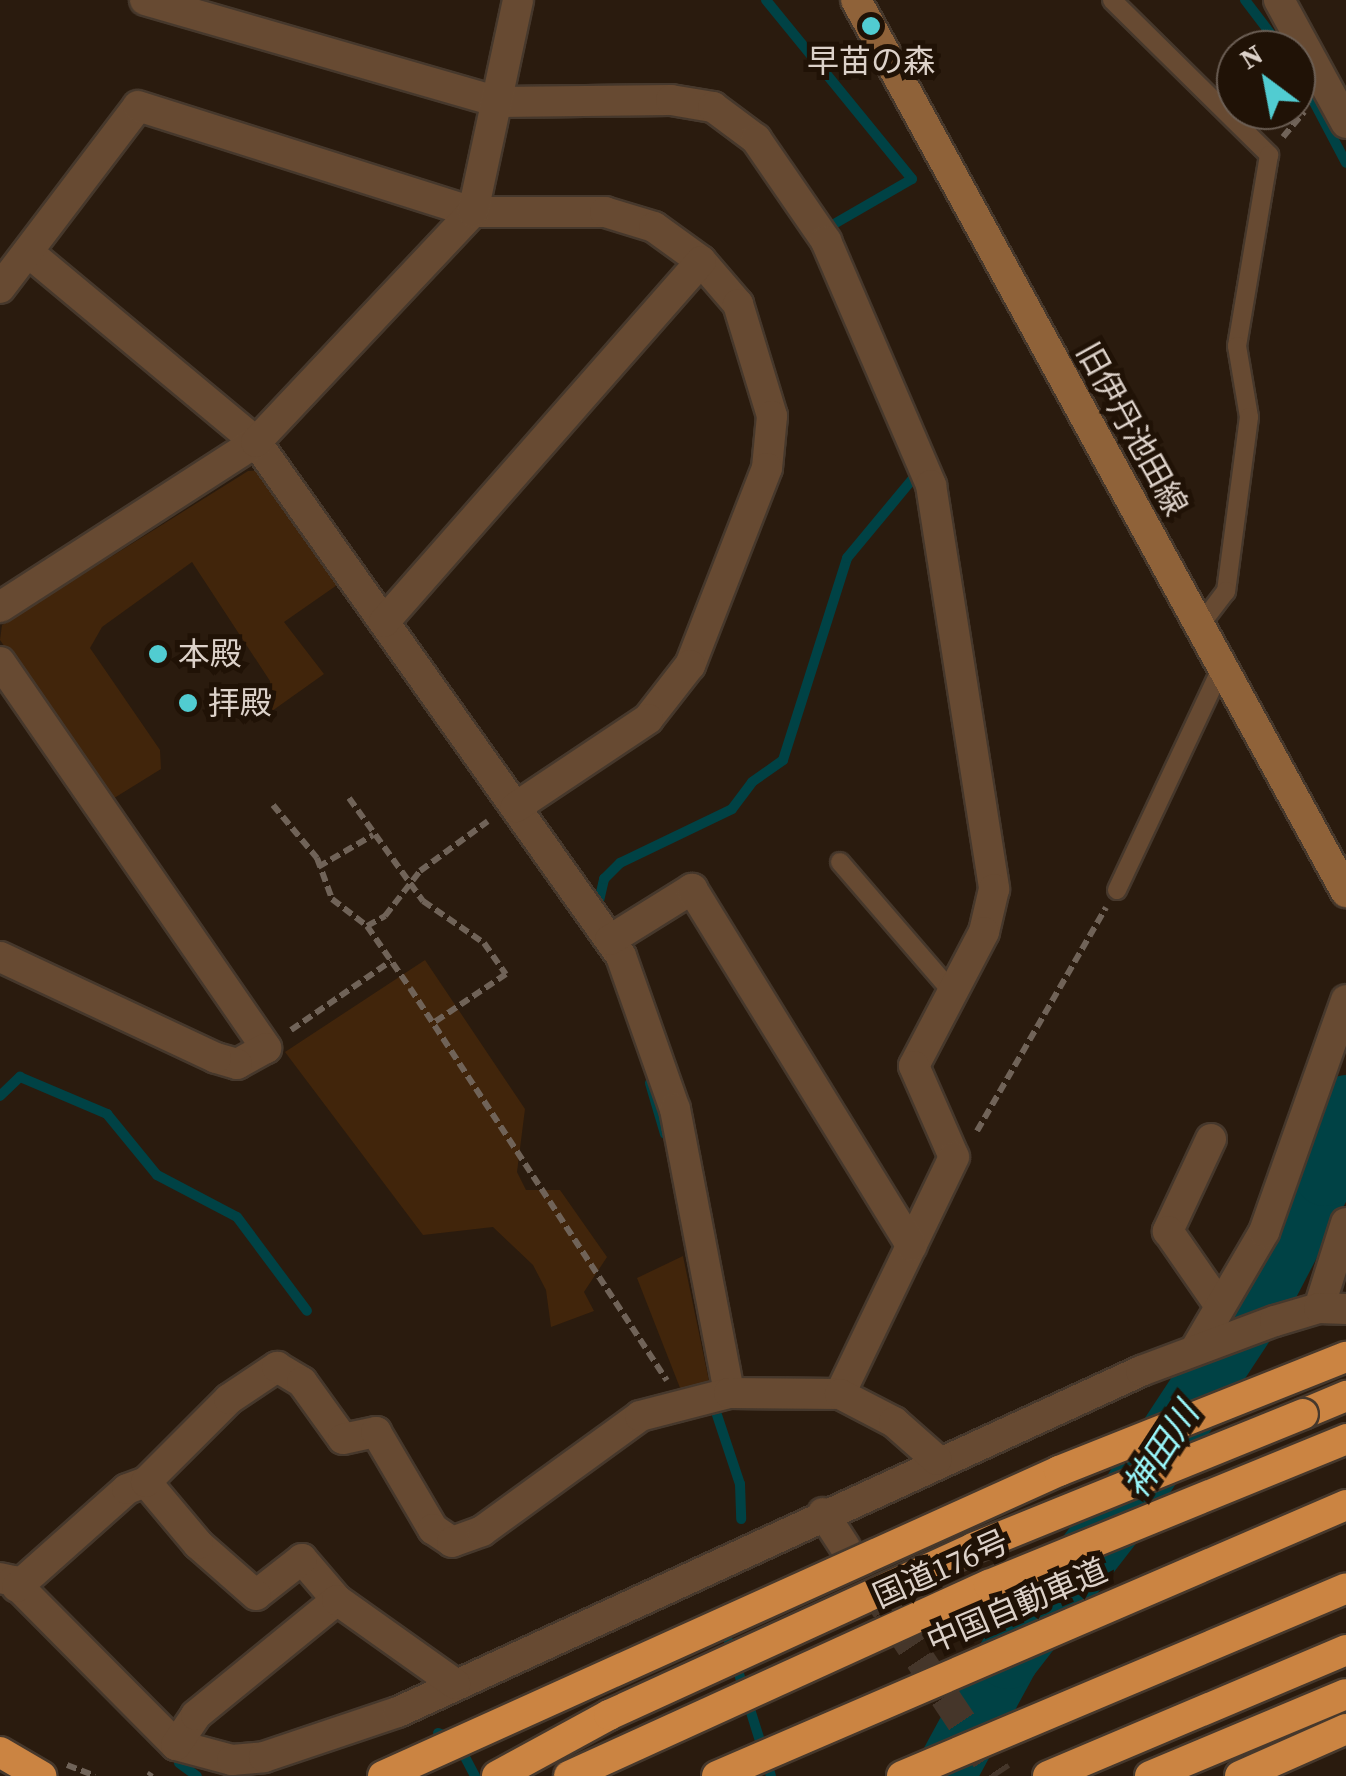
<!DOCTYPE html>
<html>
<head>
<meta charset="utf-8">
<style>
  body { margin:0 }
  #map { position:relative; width:1346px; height:1776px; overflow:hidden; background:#2a1b0e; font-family:"Source Serif 4","Noto Sans JP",serif }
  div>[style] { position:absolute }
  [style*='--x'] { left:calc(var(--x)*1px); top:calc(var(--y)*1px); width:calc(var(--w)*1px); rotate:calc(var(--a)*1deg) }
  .green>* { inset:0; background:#41250b }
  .stream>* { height:10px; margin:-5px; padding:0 5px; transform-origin:5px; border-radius:5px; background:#004245 }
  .river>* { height:62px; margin:-31px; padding:0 31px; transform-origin:31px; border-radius:31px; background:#004245 }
  .street-tunnel>* { height:30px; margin-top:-15px; transform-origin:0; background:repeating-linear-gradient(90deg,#45362a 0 30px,transparent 0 45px) }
  .path>* { height:6px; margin-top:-3px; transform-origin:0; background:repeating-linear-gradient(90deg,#706358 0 10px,transparent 0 15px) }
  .roads { filter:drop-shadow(2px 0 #46382c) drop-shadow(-2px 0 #46382c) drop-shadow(0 2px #46382c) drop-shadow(0 -2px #46382c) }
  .lane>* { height:18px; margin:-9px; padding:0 9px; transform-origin:9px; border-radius:9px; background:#674a32 }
  .street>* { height:30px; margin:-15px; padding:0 15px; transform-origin:15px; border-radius:15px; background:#674a32 }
  .secondary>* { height:30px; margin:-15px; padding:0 15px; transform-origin:15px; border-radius:15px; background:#8f6239 }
  .highway>* { height:30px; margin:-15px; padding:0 15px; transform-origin:15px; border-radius:15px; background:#cb8442 }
  .bridges { filter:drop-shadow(2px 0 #46382c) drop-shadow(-2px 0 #46382c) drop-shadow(0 2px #46382c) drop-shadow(0 -2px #46382c) }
  .highway-bridge>* { height:30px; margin:-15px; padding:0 15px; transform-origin:15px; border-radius:15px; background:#cb8442 }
  .dots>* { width:28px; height:28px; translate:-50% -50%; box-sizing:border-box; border:5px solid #201206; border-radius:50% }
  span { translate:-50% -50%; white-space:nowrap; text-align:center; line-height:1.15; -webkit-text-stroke:10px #201206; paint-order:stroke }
  .poi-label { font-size:32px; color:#dcd1c9 }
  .left { translate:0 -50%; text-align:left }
  .street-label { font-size:32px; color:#dcd1c9 }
  .water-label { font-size:35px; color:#99f7fb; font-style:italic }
  .north { position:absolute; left:1216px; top:30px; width:100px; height:100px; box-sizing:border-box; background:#201206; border:2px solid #6b5e54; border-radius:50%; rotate:328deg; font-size:28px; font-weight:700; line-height:40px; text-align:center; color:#dcd1c9 }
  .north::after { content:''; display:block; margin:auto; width:35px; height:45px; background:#51ccd1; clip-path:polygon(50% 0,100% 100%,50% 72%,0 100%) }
</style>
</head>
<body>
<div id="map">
  <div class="green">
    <div style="clip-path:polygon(262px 470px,340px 583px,284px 622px,324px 674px,272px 711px,270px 681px,192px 562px,102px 627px,90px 648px,160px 750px,161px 769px,111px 800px,0 640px,2px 625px,248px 471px)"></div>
    <div style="clip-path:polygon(425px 960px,525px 1109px,517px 1172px,526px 1190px,560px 1190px,607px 1257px,584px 1292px,594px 1311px,551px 1327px,546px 1290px,533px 1265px,493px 1227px,423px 1235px,285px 1052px)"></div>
    <div style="clip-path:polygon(683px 1256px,710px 1386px,682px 1393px,637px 1278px)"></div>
  </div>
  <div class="stream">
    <div style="--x:766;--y:0;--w:231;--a:50.8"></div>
    <div style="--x:912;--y:179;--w:98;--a:150"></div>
    <div style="--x:1245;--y:0;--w:63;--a:52.8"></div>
    <div style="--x:1296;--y:68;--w:107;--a:62.2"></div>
    <div style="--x:599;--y:901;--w:23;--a:-77"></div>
    <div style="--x:604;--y:879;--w:23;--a:-45"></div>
    <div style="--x:620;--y:863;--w:124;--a:-25.7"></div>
    <div style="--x:732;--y:809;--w:34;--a:-53"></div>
    <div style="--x:752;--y:782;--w:38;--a:-35"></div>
    <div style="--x:783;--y:760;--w:212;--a:-72.4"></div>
    <div style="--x:847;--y:558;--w:108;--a:-50.3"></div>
    <div style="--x:650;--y:1083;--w:53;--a:73.6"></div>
    <div style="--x:0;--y:1096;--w:28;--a:-44"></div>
    <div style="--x:20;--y:1077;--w:95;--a:23"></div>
    <div style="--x:107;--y:1114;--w:79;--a:50.7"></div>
    <div style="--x:157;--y:1175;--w:90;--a:27.7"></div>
    <div style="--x:237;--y:1217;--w:117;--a:53.3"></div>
    <div style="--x:716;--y:1412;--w:76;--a:71.6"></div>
    <div style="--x:740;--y:1484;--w:35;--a:88"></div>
    <div style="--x:729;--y:1642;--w:140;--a:72.6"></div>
    <div style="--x:438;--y:1733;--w:19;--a:21"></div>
    <div style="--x:456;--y:1740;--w:41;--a:62.2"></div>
    <div style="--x:179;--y:1763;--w:22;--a:36"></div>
  </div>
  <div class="river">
    <div style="--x:944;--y:1776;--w:134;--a:-61.5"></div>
    <div style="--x:1008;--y:1658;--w:175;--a:-52.2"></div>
    <div style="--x:1115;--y:1520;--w:268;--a:-56.7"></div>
    <div style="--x:1262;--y:1296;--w:136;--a:-62.5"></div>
    <div style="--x:1325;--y:1175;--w:72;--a:-73.1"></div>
  </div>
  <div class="street-tunnel">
    <div style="--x:845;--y:1547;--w:275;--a:56.3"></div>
  </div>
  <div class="path">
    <div style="--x:1283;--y:137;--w:33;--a:-50"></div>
    <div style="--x:349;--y:798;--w:127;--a:54.3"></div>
    <div style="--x:423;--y:901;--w:74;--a:34.5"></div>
    <div style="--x:484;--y:943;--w:38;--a:55"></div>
    <div style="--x:506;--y:974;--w:88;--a:146.1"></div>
    <div style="--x:273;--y:805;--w:69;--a:50.3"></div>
    <div style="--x:317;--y:858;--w:44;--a:69.9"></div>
    <div style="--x:332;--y:899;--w:44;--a:37.6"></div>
    <div style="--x:367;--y:926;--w:75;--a:55.3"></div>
    <div style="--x:410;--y:988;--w:469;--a:56.8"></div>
    <div style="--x:318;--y:867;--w:64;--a:-30.2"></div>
    <div style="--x:367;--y:926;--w:21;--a:-29"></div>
    <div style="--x:385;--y:916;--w:57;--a:-52.1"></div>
    <div style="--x:420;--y:871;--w:84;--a:-36.3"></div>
    <div style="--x:291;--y:1030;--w:121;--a:-34.6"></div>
    <div style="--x:977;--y:1131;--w:258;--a:-60"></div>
    <div style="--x:67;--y:1765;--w:30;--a:21"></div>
    <div style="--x:149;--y:1776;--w:4;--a:-56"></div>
  </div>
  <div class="roads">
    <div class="lane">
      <div style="--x:1112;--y:0;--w:221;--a:44.6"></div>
      <div style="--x:1269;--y:155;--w:194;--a:99.5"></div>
      <div style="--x:1237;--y:346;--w:72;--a:80.4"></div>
      <div style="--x:1249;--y:417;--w:176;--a:97.5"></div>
      <div style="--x:1226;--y:591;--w:43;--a:127.4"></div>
      <div style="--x:840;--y:862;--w:173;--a:49.2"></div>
      <div style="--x:1117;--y:890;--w:246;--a:-64.8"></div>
    </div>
    <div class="street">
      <div style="--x:145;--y:0;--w:368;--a:16.1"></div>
      <div style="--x:499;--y:102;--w:172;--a:-0.7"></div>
      <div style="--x:671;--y:100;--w:43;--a:9.5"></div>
      <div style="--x:713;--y:107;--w:54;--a:36.7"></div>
      <div style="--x:756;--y:139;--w:124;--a:55.5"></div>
      <div style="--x:826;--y:241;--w:266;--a:66.7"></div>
      <div style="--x:931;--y:485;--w:409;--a:81.1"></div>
      <div style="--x:994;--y:889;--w:44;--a:103.1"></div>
      <div style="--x:984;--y:932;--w:151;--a:117.6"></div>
      <div style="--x:914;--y:1066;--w:99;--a:66.3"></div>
      <div style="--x:954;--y:1157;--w:263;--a:115.7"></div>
      <div style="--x:1279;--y:0;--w:140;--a:61.4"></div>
      <div style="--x:28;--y:252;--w:297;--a:39.8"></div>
      <div style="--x:256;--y:442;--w:630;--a:54.62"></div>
      <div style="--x:621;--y:956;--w:162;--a:70.6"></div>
      <div style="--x:675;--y:1109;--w:289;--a:79.2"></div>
      <div style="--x:0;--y:288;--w:228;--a:-52.8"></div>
      <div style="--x:138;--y:106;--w:351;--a:17.6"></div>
      <div style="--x:473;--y:212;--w:132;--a:0"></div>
      <div style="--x:605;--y:212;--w:51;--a:17"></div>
      <div style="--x:654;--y:227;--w:58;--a:35.9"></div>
      <div style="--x:701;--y:261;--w:57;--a:49.3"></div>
      <div style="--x:738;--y:304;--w:117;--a:73.1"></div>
      <div style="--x:772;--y:416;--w:52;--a:95.5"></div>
      <div style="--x:767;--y:468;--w:212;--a:111.3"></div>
      <div style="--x:690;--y:665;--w:68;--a:127.9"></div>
      <div style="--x:648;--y:719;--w:159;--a:146.3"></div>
      <div style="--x:0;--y:607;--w:305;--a:-32.8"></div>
      <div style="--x:256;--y:442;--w:316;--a:-46.7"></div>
      <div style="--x:473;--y:212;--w:217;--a:-78"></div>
      <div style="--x:384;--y:622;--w:480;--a:-48.7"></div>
      <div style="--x:0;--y:662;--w:469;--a:55.4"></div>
      <div style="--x:266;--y:1048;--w:33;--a:151"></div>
      <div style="--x:237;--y:1064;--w:22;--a:-164"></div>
      <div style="--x:216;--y:1058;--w:238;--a:-154.9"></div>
      <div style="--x:610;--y:940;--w:97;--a:-31.9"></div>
      <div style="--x:692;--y:889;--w:419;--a:58.4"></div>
      <div style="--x:1211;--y:1139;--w:102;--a:115.1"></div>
      <div style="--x:1168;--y:1231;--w:91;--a:55.3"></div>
      <div style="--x:1319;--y:1308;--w:89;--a:-72.4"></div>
      <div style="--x:1195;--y:1350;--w:137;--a:-59.7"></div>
      <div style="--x:1264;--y:1232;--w:246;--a:-70.5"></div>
      <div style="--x:823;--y:1513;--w:40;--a:57.1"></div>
      <div style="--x:0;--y:1578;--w:13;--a:13"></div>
      <div style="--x:13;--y:1581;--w:231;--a:45.2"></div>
      <div style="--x:176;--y:1745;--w:58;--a:15"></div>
      <div style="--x:232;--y:1760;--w:32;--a:-5"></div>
      <div style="--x:264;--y:1757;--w:141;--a:-18.6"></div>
      <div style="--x:398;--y:1712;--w:818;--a:-24.65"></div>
      <div style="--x:1141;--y:1371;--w:143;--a:-20.5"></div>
      <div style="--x:1275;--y:1321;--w:46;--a:-16.5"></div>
      <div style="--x:1319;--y:1308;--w:27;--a:2"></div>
      <div style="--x:17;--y:1587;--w:147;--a:-41.7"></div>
      <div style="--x:127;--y:1489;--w:20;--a:-20"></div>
      <div style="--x:337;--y:1600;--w:54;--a:-130.5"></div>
      <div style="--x:302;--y:1559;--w:58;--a:142"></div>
      <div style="--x:256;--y:1595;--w:77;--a:-138.7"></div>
      <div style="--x:198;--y:1544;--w:81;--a:-130"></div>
      <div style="--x:146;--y:1482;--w:117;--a:-45"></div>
      <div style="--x:229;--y:1399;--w:58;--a:-33.7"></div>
      <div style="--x:277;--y:1367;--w:29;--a:31"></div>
      <div style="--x:302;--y:1382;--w:70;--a:54.3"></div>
      <div style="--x:343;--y:1439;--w:34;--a:-12"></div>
      <div style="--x:376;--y:1432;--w:113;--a:59.6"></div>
      <div style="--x:433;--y:1529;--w:23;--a:34"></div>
      <div style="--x:452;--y:1542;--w:32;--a:-20"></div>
      <div style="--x:482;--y:1531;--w:195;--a:-36"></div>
      <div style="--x:640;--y:1416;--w:92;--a:-14.5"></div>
      <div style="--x:729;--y:1393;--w:111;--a:0.5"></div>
      <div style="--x:840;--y:1394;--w:61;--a:27.4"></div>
      <div style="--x:894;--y:1422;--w:57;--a:41.5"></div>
      <div style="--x:176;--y:1745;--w:36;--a:-56"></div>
      <div style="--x:196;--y:1715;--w:182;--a:-39.2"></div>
      <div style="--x:337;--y:1600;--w:145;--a:35.4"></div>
    </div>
    <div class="secondary">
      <div style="--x:856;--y:0;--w:1018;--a:61.22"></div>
    </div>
    <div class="highway">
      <div style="--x:1303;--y:1414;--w:47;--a:-22.7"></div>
      <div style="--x:0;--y:1752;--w:48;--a:30.3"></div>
      <div style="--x:1150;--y:1776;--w:212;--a:-22.7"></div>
      <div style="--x:1240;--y:1776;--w:116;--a:-23.9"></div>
    </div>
  </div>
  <div class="bridges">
    <div class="highway-bridge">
      <div style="--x:383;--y:1776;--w:742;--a:-24.28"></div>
      <div style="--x:1059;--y:1471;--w:309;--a:-21.7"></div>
      <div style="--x:497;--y:1776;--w:128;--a:-28.6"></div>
      <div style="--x:609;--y:1715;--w:400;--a:-24.6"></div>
      <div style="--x:973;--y:1548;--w:356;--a:-22.1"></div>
      <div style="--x:569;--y:1776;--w:461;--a:-24.5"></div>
      <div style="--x:989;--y:1585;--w:386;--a:-22.2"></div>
      <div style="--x:717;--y:1776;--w:685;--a:-23.31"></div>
      <div style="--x:902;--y:1776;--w:482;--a:-22.9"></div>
      <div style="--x:1048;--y:1776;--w:324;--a:-22.9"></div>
    </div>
  </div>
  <div class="dots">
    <div style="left:871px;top:26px;background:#51ccd1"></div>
    <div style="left:158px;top:654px;background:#51ccd1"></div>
    <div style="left:188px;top:703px;background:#51ccd1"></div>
  </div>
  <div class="poi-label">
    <span style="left:871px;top:61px">早苗の森</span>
    <span class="left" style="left:178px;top:654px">本殿</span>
    <span class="left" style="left:208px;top:703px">拝殿</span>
  </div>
  <div class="street-label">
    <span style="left:1132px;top:429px;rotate:61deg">旧伊丹池田線</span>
    <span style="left:941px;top:1569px;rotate:-24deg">国道176号</span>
    <span style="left:1017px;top:1606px;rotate:-23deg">中国自動車道</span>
  </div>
  <div class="water-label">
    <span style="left:1161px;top:1450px;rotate:-57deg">神田川</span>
  </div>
  <div class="north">N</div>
</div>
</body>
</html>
